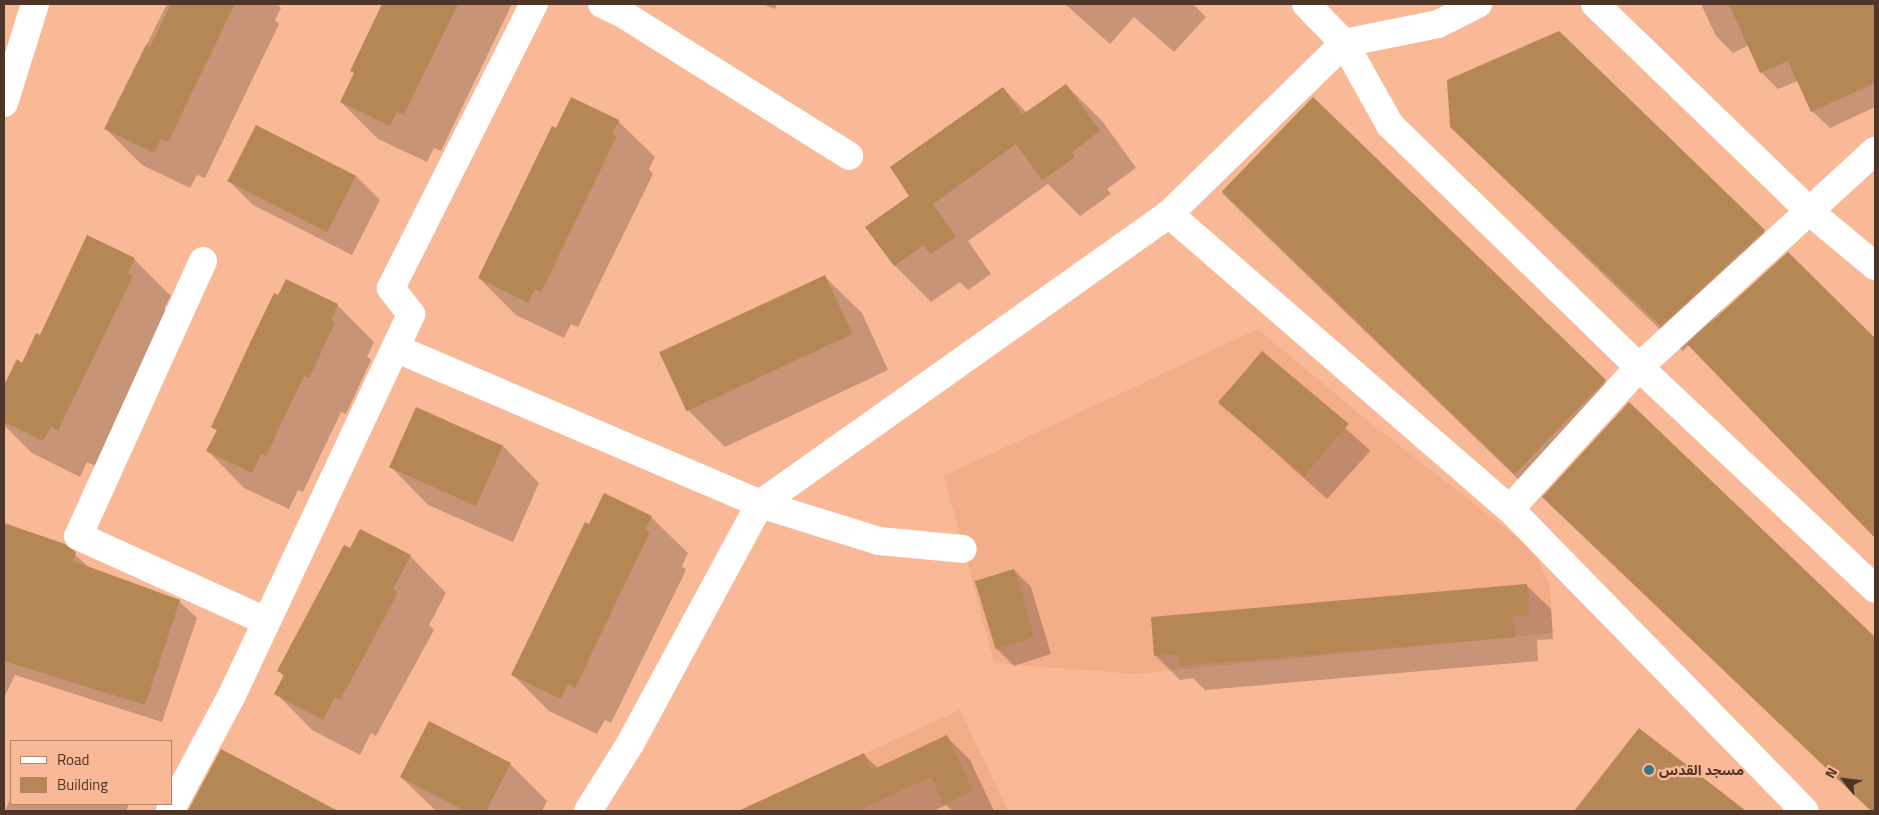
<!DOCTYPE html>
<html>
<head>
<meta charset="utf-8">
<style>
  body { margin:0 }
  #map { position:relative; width:1879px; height:815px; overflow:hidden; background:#f9b997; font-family:"Titillium Web","Noto Sans Arabic",sans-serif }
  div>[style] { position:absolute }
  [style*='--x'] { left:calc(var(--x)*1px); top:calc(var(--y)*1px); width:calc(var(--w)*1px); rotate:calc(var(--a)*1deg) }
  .built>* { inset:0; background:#f3ad88 }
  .shadow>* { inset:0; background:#0003; transform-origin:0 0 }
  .building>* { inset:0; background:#b48754; transform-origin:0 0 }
  .minor>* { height:28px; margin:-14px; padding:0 14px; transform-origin:14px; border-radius:14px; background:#fff }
  .dots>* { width:14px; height:14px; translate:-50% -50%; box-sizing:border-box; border:2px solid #f9b997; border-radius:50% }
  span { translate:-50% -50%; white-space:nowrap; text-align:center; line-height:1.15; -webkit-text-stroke:4.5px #f9b997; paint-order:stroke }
  .poi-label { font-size:14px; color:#4e3527; font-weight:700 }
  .left { translate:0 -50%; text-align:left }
  .frame { position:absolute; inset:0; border:5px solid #4e3527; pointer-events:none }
  .legend { position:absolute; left:10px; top:740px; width:162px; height:65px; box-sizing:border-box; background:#f9b997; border:1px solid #b5846a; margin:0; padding:6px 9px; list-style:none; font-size:15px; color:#4e3527 }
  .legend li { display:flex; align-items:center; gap:10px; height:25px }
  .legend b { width:25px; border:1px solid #b5846a }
  .north { position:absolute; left:1819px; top:755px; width:50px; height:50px; -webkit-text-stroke:4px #f9b997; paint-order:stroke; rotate:299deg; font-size:14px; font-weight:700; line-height:20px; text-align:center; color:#4e3527 }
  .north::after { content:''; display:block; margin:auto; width:18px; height:22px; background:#4e3527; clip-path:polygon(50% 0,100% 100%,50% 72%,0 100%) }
</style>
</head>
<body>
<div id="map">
  <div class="built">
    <div style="clip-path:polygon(1258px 329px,1369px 422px,1535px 551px,1550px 587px,1553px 633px,1135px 674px,994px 663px,944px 476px)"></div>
    <div style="clip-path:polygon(960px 710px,1008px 811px,739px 811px)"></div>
  </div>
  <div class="shadow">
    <div style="clip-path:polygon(167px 4px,277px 4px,281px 8px,275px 20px,279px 24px,205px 178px,197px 175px,190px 188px,142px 165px,105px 128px)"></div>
    <div style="clip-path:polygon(390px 4px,512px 4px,441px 151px,434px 148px,427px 162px,378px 139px,341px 102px)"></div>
    <div style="clip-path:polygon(762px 4px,777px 4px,775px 9px)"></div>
    <div style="clip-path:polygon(1065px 4px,1193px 4px,1206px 17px,1174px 52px,1134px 17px,1110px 44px)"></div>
    <div style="clip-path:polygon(1701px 4px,1875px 4px,1875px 107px,1830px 128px,1812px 111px,1798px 81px,1778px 89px,1761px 72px,1749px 45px,1733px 53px,1716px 36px)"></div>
    <div style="left:1559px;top:33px;width:310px;height:143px;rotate:44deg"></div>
    <div style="clip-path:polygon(1066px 85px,1103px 122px,1136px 168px,1107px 189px,1111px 194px,1080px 216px,1048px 184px,968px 241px,991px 274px,968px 290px,960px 282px,931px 302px,895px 266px,867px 227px,911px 196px,1003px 88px,1027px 113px)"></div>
    <div style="left:1313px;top:99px;width:430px;height:131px;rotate:44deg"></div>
    <div style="clip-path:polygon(618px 121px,655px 157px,649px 169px,653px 174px,578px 327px,571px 324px,564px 338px,516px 315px,479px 278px,557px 129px)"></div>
    <div style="clip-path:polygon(257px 126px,356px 176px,380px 200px,352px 255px,253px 205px,229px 181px)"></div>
    <div style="clip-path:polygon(1788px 254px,1875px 340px,1875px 536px,1689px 344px)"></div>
    <div style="clip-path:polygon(134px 259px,171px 296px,164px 308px,169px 313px,95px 466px,87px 462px,80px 477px,32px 453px,4px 425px,4px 399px,37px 334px,41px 336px)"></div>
    <div style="clip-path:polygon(825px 277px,862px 313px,888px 370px,725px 447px,688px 410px)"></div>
    <div style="clip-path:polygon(337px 305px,374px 342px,367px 357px,371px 360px,346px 414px,341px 412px,303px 492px,298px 490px,289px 509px,244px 488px,208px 451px,217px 431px,213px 427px)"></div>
    <div style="left:1262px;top:353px;width:146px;height:65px;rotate:42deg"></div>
    <div style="clip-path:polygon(1629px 403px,1875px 639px,1875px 811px,1561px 514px)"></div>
    <div style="clip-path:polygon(417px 409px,503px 446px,539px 483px,513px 542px,428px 505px,392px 468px)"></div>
    <div style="clip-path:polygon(651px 517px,688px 553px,682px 566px,686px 570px,611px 723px,605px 720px,597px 734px,549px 711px,512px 674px,590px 526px)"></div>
    <div style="clip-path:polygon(4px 525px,64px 545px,91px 569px,179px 601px,197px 618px,162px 722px,15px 675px,4px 698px)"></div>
    <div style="clip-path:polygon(351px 549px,410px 556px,446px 593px,429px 625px,434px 630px,376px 736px,371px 733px,360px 755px,312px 730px,276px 693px,284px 676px,279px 671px)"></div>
    <div style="clip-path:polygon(1014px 570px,1031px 587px,1051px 654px,1014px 666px,997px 649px,977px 582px)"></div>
    <div style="clip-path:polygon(1526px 585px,1551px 609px,1553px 639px,1537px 640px,1538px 661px,1205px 690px,1193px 678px,1180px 680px,1155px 655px)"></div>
    <div style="clip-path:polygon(429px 722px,510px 764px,547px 801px,542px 811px,436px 811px,401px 777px)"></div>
    <div style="clip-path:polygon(1639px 730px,1744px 811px,1576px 811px)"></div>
    <div style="clip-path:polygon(946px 736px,970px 760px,994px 811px,953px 811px,946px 805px,933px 811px,741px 811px,863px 754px,878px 768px)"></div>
    <div style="clip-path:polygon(221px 751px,335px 811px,188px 811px)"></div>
    <div style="clip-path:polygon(11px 797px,11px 804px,129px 804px,126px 811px,5px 811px)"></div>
  </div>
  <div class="building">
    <div style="clip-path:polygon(171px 4px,235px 4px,168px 142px,161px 139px,154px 153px,104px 129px,146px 45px,150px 47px)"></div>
    <div style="clip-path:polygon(382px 4px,458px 4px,404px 115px,397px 112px,390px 126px,340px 102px,354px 73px,350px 71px)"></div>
    <div style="clip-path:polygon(1729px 4px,1875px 4px,1875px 83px,1811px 112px,1788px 61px,1760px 73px)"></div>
    <div style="clip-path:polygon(1559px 31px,1765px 230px,1661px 326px,1450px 127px,1447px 80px)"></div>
    <div style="clip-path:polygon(1066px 84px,1100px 131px,1072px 152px,1075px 157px,1042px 180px,1016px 144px,933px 204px,956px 237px,930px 254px,924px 245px,894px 266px,865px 227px,909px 196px,890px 167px,1003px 87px,1022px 115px)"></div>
    <div style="clip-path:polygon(571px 97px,619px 120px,612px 134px,617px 136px,541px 292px,535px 289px,528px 303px,478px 278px,552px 126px,556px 128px)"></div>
    <div style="left:1313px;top:97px;width:407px;height:131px;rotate:44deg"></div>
    <div style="left:256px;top:125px;width:112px;height:63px;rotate:27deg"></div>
    <div style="clip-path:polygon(87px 235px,135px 258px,128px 272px,133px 275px,58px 431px,51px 427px,43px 441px,4px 422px,4px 385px,17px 359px,22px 363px,36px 333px,40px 335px)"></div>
    <div style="clip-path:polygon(1788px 252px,1875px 338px,1875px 538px,1687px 344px)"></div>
    <div style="left:825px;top:275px;width:65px;height:183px;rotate:65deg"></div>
    <div style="clip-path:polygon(286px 279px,338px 304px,331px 320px,335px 323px,309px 378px,304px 376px,266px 456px,261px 454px,252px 473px,206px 451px,217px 430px,211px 427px,249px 345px,274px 293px,278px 295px)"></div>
    <div style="left:1262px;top:351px;width:113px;height:68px;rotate:40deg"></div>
    <div style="clip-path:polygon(1629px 402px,1875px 637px,1875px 811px,1871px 811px,1542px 497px)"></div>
    <div style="left:416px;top:407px;width:95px;height:66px;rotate:24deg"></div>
    <div style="clip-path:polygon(604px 493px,652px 516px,645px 530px,650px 532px,575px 688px,568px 684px,561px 699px,511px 675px,585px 522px,589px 524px)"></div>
    <div style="clip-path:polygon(4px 523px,65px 544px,76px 552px,73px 561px,180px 600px,145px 705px,4px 661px)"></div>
    <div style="clip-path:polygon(360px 529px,411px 555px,393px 589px,398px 592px,374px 638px,340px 700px,335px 697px,323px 720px,274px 694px,284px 675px,277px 671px,344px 545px,350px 548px)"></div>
    <div style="left:1014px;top:569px;width:71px;height:41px;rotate:73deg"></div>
    <div style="clip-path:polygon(1527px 584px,1530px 615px,1513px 616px,1515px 637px,1179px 666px,1178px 654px,1154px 656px,1151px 617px)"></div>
    <div style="clip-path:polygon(429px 721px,511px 763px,486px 811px,465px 811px,400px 777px)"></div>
    <div style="clip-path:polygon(1639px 728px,1746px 811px,1574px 811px)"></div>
    <div style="clip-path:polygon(947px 735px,973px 791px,944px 805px,931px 777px,857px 811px,738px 811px,864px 753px,872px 770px)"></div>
    <div style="clip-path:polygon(221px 749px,338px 811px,188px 811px)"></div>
  </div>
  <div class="minor">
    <div style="--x:602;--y:4;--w:23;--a:25"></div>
    <div style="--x:623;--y:14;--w:267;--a:32.1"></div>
    <div style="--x:1306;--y:4;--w:54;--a:45.7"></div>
    <div style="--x:1344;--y:43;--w:94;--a:60.7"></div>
    <div style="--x:1390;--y:125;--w:347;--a:44.2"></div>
    <div style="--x:1639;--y:367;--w:324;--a:43.2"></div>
    <div style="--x:1595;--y:4;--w:298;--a:44"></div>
    <div style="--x:1809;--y:211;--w:86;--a:39.8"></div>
    <div style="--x:4;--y:103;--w:104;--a:-72.6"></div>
    <div style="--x:1169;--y:214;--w:451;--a:40.9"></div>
    <div style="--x:1510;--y:509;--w:422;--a:45.7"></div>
    <div style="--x:203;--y:261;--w:302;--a:114.4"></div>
    <div style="--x:78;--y:536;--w:205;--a:24.4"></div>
    <div style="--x:395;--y:348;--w:397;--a:23.1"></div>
    <div style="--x:760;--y:504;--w:125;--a:17.3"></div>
    <div style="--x:879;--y:541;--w:84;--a:5.4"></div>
    <div style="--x:1510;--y:509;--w:192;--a:-47.7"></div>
    <div style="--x:1639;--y:367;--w:320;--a:-42.5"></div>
    <div style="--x:170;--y:811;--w:132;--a:-61.9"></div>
    <div style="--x:232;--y:695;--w:421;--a:-64.8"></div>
    <div style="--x:411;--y:314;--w:33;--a:-128"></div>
    <div style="--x:391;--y:288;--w:318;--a:-63.3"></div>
    <div style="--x:588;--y:811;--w:79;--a:-57.9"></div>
    <div style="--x:630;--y:744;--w:273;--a:-61.6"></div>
    <div style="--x:760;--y:504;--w:501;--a:-35.34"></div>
    <div style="--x:1169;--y:214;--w:245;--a:-44.3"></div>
    <div style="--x:1344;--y:43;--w:96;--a:-11.4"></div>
    <div style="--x:1438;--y:24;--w:45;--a:-26.6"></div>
  </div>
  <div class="dots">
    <div style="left:1649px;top:770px;background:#39738c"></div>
  </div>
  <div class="poi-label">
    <span class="left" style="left:1659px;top:770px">مسجد القدس</span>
  </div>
  <div class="frame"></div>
  <ul class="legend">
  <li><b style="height:6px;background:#fff"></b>Road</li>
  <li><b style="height:14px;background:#b48754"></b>Building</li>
  </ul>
  <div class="north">N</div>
</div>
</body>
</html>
